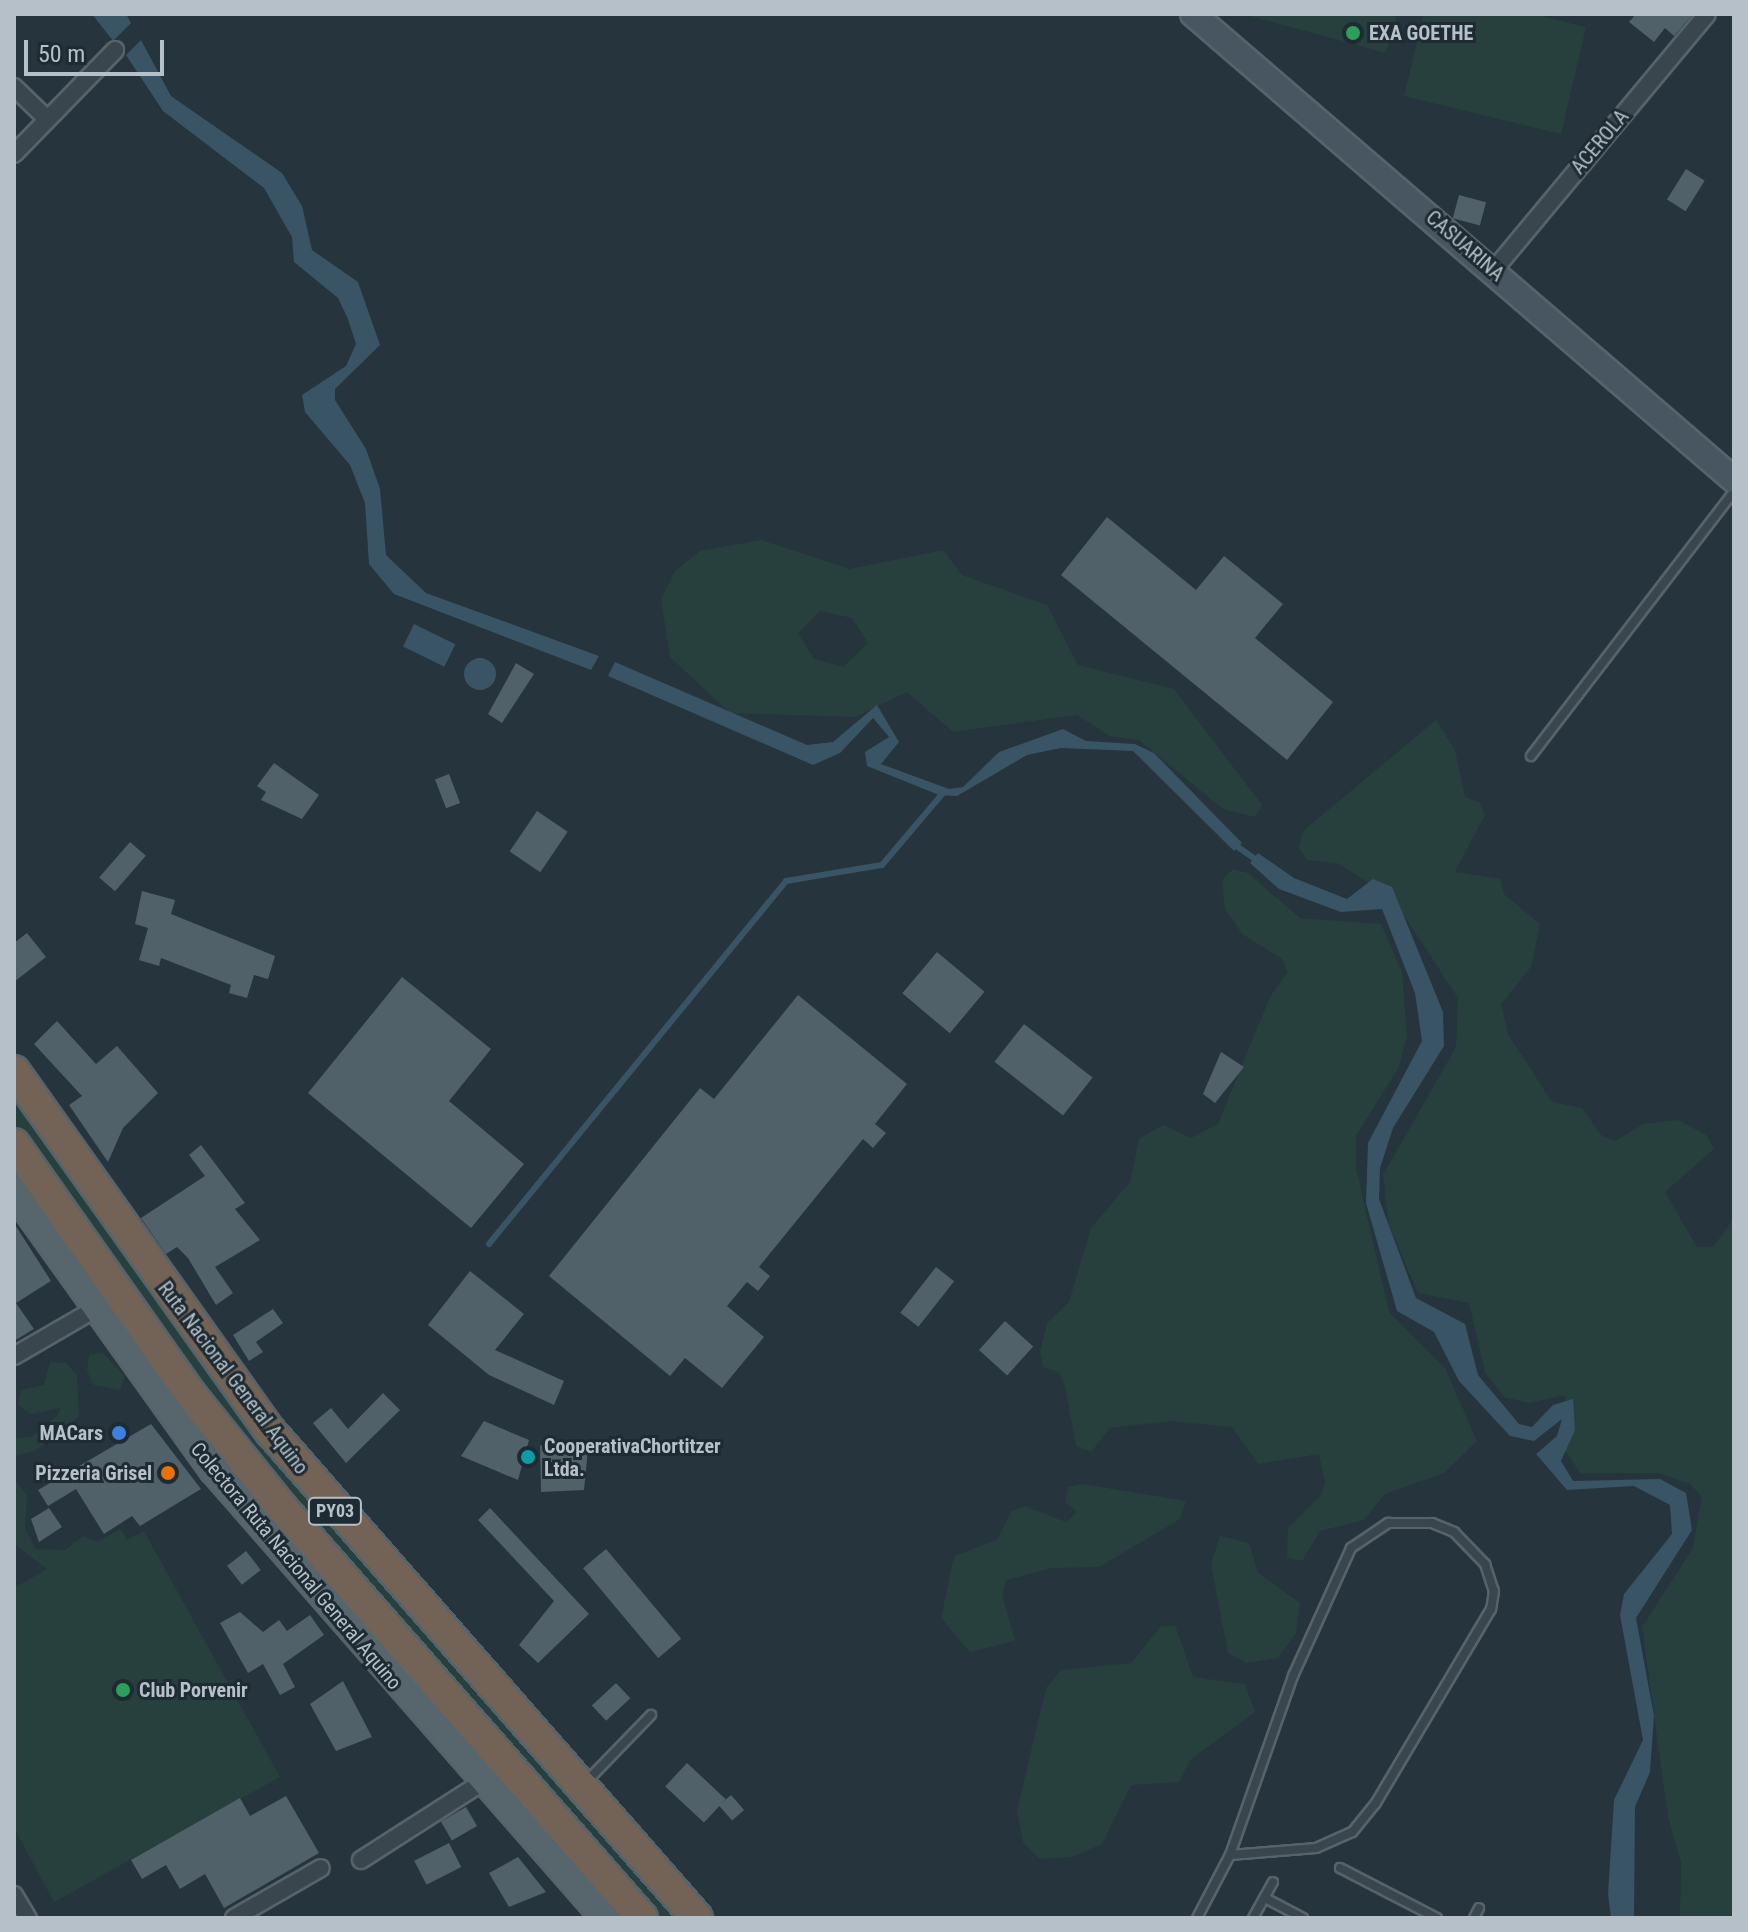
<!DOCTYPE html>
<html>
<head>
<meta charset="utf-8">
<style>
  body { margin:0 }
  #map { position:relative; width:1748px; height:1932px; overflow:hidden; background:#25343d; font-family:"Roboto Condensed",sans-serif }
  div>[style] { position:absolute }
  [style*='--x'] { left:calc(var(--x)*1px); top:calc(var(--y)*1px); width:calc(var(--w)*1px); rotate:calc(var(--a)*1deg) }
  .green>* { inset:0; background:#28403d }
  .water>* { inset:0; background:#395464; transform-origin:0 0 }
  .round { border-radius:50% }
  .stream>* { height:6px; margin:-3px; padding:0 3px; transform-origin:3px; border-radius:3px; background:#395464 }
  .building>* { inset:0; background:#50616a; transform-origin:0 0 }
  .roads { filter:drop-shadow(2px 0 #57636b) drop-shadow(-2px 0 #57636b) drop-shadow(0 2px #57636b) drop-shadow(0 -2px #57636b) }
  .lane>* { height:8px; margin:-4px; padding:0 4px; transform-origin:4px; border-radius:4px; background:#39464d }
  .street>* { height:16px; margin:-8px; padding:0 8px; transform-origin:8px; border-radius:8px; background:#39464d }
  .secondary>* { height:24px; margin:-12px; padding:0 12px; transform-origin:12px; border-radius:12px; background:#475660 }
  .primary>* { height:26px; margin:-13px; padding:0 13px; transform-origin:13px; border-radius:13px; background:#57656d }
  .highway>* { height:30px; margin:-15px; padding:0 15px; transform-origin:15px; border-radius:15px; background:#736256 }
  .dots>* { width:22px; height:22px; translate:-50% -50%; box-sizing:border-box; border:4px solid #1e2b32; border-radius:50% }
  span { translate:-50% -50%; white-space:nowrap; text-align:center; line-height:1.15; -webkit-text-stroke:6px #1e2b32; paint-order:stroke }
  .shield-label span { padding:2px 6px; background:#1e2b32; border:2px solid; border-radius:6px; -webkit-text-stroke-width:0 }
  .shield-label { font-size:18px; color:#b5c0c8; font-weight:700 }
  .poi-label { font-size:20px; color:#b5c0c8; font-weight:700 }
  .left { translate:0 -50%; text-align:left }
  .right { translate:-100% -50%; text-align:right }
  .street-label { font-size:20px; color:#b5c0c8 }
  .frame { position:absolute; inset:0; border:16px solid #b5c0c8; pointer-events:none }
  .scale { position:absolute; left:24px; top:40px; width:140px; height:36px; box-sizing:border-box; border:4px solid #b5c0c8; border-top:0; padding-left:10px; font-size:24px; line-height:28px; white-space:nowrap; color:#b5c0c8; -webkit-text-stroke:6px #1e2b32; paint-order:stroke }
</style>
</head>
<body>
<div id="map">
  <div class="green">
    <div style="clip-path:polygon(1243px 14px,1397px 14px,1386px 53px)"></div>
    <div style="clip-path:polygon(1424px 14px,1532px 14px,1586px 27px,1561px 134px,1404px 96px)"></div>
    <div style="clip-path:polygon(evenodd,761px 540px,850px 569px,943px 550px,962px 575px,1047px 605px,1078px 665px,1174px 689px,1262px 805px,1255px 817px,1223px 809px,1139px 740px,1110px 736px,1077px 715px,953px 732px,907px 692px,855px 717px,730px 713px,670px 657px,661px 599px,675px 571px,700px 551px,761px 540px,820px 611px,852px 618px,868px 643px,843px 667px,814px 659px,798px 633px,820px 611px)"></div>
    <div style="clip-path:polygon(1436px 720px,1455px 750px,1465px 797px,1479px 802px,1485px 815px,1455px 872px,1501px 879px,1504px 894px,1540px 924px,1531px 967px,1501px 1004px,1508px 1034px,1552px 1102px,1582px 1108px,1601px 1135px,1615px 1141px,1643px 1124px,1678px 1120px,1706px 1135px,1714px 1149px,1665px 1192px,1697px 1247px,1713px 1247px,1734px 1218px,1734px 1918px,1680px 1918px,1681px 1862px,1668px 1817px,1642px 1627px,1693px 1548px,1702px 1497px,1690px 1484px,1659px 1473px,1580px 1473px,1558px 1440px,1566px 1425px,1565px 1395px,1529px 1403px,1504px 1397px,1485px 1372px,1469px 1303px,1418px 1293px,1389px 1225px,1383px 1175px,1456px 1047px,1458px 998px,1392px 897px,1337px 863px,1307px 860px,1299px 847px,1303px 831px)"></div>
    <div style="clip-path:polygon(1233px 869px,1248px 873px,1300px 918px,1381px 924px,1402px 972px,1407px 1036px,1399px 1067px,1356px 1136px,1356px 1168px,1389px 1312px,1445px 1368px,1477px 1441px,1444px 1473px,1385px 1494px,1364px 1520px,1320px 1531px,1302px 1561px,1287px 1558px,1288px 1528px,1320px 1496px,1325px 1483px,1319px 1454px,1258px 1464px,1232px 1427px,1171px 1421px,1110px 1428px,1091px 1452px,1076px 1446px,1065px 1386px,1059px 1372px,1043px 1367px,1040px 1352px,1047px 1323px,1069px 1302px,1091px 1228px,1130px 1182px,1139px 1139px,1163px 1125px,1191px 1138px,1218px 1124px,1270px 997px,1288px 972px,1282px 959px,1242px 934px,1225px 908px,1222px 880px)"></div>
    <div style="clip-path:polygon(14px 1095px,274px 1455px,680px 1918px,656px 1918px,202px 1394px,14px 1127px)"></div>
    <div style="clip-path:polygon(103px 1353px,125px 1376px,120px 1390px,94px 1385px,87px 1371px,89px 1355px)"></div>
    <div style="clip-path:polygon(50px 1362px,66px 1363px,77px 1375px,79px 1416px,35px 1451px,14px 1456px,14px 1438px,32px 1437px,58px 1415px,60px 1408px,31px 1414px,18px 1405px,21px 1390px,44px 1385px)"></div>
    <div style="clip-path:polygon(14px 1479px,27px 1495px,25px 1528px,35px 1549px,65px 1550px,83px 1536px,97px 1542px,120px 1529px,127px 1540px,144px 1531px,280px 1777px,54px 1902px,14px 1828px,14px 1588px,47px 1569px,14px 1544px)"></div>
    <div style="clip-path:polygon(1082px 1484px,1186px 1501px,1180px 1519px,1099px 1567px,1052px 1568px,1006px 1580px,1002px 1595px,1015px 1641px,970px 1652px,941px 1618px,954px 1556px,997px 1540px,1011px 1512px,1025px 1506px,1066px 1522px,1077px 1512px,1065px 1502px,1068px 1487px)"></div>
    <div style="clip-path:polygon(1220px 1536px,1249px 1543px,1258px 1573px,1300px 1603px,1296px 1633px,1278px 1658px,1246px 1663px,1228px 1653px,1211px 1564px)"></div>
    <div style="clip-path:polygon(1175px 1625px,1193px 1677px,1245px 1684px,1255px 1712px,1191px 1759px,1179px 1782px,1131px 1785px,1102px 1844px,1072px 1857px,1039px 1859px,1023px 1842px,1017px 1810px,1046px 1688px,1061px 1670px,1131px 1663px,1160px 1627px)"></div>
  </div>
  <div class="water">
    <div style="clip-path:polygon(92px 14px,126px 14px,131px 23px,113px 41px)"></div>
    <div style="clip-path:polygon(141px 40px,171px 96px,282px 173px,302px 206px,312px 250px,358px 282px,380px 345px,335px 389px,335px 400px,366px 449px,380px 489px,386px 555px,426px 593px,599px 656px,591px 670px,394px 594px,369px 564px,365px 503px,350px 465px,305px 412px,302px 395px,346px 366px,356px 344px,348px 319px,338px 298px,294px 262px,292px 237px,264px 188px,163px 111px,126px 55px)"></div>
    <div style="left:414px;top:624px;width:46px;height:25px;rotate:26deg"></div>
    <div class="round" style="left:464px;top:658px;width:32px;height:32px"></div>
    <div style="clip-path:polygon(615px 662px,807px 745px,833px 742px,877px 705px,899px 742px,881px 764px,949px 789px,963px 787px,999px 752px,1063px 729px,1086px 741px,1135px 744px,1154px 753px,1242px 843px,1234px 851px,1133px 751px,1061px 748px,1027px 755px,957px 796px,939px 795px,867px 766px,865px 752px,889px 737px,873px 718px,840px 753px,813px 765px,608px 676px)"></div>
    <div style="clip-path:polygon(1258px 853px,1294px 878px,1347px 899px,1373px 879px,1392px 887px,1443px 1012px,1444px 1046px,1393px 1128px,1380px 1168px,1379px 1199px,1416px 1298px,1465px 1324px,1478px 1375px,1519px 1424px,1532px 1427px,1553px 1405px,1573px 1399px,1575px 1430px,1561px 1461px,1573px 1481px,1660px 1479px,1686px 1493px,1692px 1530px,1636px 1618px,1654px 1716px,1650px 1772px,1635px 1807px,1634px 1918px,1611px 1918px,1608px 1894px,1614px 1800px,1643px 1740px,1620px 1615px,1624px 1594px,1672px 1534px,1670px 1505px,1634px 1486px,1567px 1490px,1536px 1454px,1557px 1436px,1562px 1419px,1534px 1441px,1510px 1436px,1459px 1381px,1434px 1332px,1397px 1311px,1366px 1203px,1368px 1143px,1422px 1041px,1415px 993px,1382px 909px,1341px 912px,1279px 889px,1250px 863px)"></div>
  </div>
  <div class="stream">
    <div style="--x:1235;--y:845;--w:28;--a:35"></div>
    <div style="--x:489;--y:1244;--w:469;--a:-50.7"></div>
    <div style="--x:786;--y:881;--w:97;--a:-9.5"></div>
    <div style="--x:882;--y:865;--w:96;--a:-49.7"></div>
  </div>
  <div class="building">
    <div style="clip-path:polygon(1636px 14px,1693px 14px,1674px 36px,1665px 28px,1654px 42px,1629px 22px)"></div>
    <div style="left:1686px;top:169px;width:22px;height:36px;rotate:32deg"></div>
    <div style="left:1459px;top:195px;width:28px;height:24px;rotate:15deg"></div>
    <div style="clip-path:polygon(1107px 517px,1196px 590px,1224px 556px,1283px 604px,1255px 638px,1333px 702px,1287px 760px,1061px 575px)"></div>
    <div style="clip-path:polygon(516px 663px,534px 674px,502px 723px,488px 714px)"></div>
    <div style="clip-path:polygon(274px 763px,319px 795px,302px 819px,261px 800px,266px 792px,257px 786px)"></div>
    <div style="left:449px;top:774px;width:31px;height:15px;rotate:69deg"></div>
    <div style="left:537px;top:811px;width:37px;height:49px;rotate:34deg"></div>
    <div style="left:130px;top:842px;width:21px;height:47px;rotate:41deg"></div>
    <div style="clip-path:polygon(142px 891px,175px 900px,171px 914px,275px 956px,268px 979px,254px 975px,247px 998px,229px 993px,231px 985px,161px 958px,159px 966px,139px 960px,148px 928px,135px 924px)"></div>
    <div style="clip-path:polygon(27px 933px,46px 957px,14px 982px,14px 943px)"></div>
    <div style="left:937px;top:952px;width:62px;height:54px;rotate:40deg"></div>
    <div style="clip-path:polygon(402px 977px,491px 1049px,449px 1101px,524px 1164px,471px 1228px,308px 1093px)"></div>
    <div style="clip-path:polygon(798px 995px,907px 1084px,875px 1124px,886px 1133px,873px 1148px,863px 1139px,759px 1267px,770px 1276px,758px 1291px,747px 1282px,727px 1306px,764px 1337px,722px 1388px,685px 1358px,670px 1376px,549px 1276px,700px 1088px,714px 1099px)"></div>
    <div style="clip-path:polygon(57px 1021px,96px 1064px,117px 1046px,158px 1093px,123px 1128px,108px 1162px,69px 1105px,82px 1096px,34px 1044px)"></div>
    <div style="left:1024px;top:1024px;width:87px;height:48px;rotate:38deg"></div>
    <div style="clip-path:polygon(1221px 1052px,1244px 1067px,1215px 1103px,1203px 1094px)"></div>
    <div style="clip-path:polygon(201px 1145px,245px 1203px,235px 1209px,260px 1240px,215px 1267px,233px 1293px,216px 1305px,188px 1258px,177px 1247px,166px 1254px,141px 1218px,205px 1176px,189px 1155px)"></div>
    <div style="clip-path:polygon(14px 1223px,51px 1281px,16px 1303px,34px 1329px,14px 1341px)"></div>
    <div style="left:936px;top:1267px;width:23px;height:58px;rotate:38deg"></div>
    <div style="clip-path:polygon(470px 1271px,524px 1314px,495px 1350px,564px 1381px,554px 1405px,489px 1375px,428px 1325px)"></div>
    <div style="clip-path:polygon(273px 1309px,283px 1323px,256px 1342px,263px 1352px,249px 1361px,233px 1335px)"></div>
    <div style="left:1005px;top:1321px;width:38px;height:39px;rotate:42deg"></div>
    <div style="clip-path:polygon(383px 1393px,400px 1410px,346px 1463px,313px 1423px,331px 1408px,348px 1429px)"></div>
    <div style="clip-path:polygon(484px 1421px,529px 1440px,518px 1480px,461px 1456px)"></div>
    <div style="clip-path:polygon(151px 1424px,201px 1489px,140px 1526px,132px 1516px,104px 1534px,76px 1489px,48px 1506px,38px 1490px)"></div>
    <div style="clip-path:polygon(554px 1439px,588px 1449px,584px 1490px,541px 1492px,540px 1445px,553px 1451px)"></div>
    <div style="clip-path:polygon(49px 1508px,62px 1527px,39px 1542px,31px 1519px)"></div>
    <div style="clip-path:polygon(490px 1508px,589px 1614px,538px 1663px,519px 1645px,554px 1601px,478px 1520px)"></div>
    <div style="left:606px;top:1549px;width:117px;height:30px;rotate:50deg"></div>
    <div style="left:246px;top:1551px;width:24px;height:24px;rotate:52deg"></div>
    <div style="clip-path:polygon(240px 1612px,263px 1632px,279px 1620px,287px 1631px,310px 1615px,324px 1635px,283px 1664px,295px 1687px,280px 1695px,263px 1664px,248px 1673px,220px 1623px)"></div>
    <div style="clip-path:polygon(343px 1681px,372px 1737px,336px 1751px,310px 1704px)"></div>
    <div style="left:616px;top:1683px;width:21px;height:33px;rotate:47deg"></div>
    <div style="left:687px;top:1763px;width:53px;height:32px;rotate:43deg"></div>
    <div style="left:731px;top:1795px;width:20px;height:16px;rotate:49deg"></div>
    <div style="clip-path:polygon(286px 1796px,319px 1853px,224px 1908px,205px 1874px,180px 1889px,166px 1865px,142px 1879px,131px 1860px,240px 1798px,250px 1816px)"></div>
    <div style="left:466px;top:1807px;width:22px;height:29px;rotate:60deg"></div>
    <div style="left:449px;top:1843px;width:27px;height:39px;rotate:63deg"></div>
    <div style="clip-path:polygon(518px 1857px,546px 1892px,509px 1907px,489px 1873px)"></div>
  </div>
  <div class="roads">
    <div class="lane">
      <div style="--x:1531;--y:756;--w:334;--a:-52.5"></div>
      <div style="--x:587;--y:1781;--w:92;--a:-45.9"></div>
      <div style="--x:1340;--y:1868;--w:109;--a:27.3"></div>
      <div style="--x:1265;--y:1898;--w:43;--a:27.8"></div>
      <div style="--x:1197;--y:1918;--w:71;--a:-62.4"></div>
      <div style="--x:1230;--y:1855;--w:190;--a:-70.6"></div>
      <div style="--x:1293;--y:1676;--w:141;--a:-65.6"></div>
      <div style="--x:1351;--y:1548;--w:45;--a:-34"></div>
      <div style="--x:1388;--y:1523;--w:44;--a:0"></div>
      <div style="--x:1432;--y:1523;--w:24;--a:22"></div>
      <div style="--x:1454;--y:1532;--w:45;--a:45.9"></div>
      <div style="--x:1485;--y:1564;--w:28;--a:72"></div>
      <div style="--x:1494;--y:1591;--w:18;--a:99"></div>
      <div style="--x:1491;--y:1609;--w:227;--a:120.7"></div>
      <div style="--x:1375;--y:1804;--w:36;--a:129"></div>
      <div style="--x:1352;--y:1832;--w:39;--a:156"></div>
      <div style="--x:1316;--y:1848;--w:86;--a:175.3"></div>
      <div style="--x:1253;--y:1918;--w:41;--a:-60.9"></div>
      <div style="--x:1474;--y:1918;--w:11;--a:-63"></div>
    </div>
    <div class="street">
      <div style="--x:14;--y:87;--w:46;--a:44.1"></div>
      <div style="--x:14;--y:154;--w:145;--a:-45.8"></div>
      <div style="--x:1493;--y:271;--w:334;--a:-50.2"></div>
      <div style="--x:14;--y:1356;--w:94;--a:-30.1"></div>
      <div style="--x:361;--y:1860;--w:143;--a:-32.7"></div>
      <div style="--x:14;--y:1895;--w:27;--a:59"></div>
      <div style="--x:234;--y:1918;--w:100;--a:-29.9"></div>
    </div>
    <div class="secondary">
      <div style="--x:1193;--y:14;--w:714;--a:40.74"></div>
    </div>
    <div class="primary">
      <div style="--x:14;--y:1192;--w:343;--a:54.4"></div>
      <div style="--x:214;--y:1471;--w:594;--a:48.82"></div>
    </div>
    <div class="highway">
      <div style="--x:14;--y:1071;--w:443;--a:54.6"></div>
      <div style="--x:271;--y:1432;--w:646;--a:48.76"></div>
      <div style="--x:14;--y:1144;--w:309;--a:54.8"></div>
      <div style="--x:192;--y:1396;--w:145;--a:51.2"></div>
      <div style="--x:283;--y:1509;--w:544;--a:48.72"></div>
    </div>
  </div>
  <div class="dots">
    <div style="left:1353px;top:33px;background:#2e9e5b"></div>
    <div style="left:119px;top:1433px;background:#3f7fe0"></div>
    <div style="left:528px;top:1457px;background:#0f9aa8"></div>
    <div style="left:168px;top:1473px;background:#e8710a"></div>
    <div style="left:123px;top:1690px;background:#2e9e5b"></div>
  </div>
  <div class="shield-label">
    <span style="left:335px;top:1511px">PY03</span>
  </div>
  <div class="poi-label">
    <span class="left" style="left:1369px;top:33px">EXA GOETHE</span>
    <span class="right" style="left:103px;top:1433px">MACars</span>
    <span class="left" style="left:544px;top:1458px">CooperativaChortitzer<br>Ltda.</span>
    <span class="right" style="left:152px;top:1473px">Pizzeria Grisel</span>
    <span class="left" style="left:139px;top:1690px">Club Porvenir</span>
  </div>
  <div class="street-label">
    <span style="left:1600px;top:142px;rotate:-50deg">ACEROLA</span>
    <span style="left:1465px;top:246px;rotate:41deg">CASUARINA</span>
    <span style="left:233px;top:1378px;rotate:53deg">Ruta Nacional General Aquino</span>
    <span style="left:296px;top:1566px;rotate:50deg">Colectora Ruta Nacional General Aquino</span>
  </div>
  <div class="frame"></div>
  <div class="scale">50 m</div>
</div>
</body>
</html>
